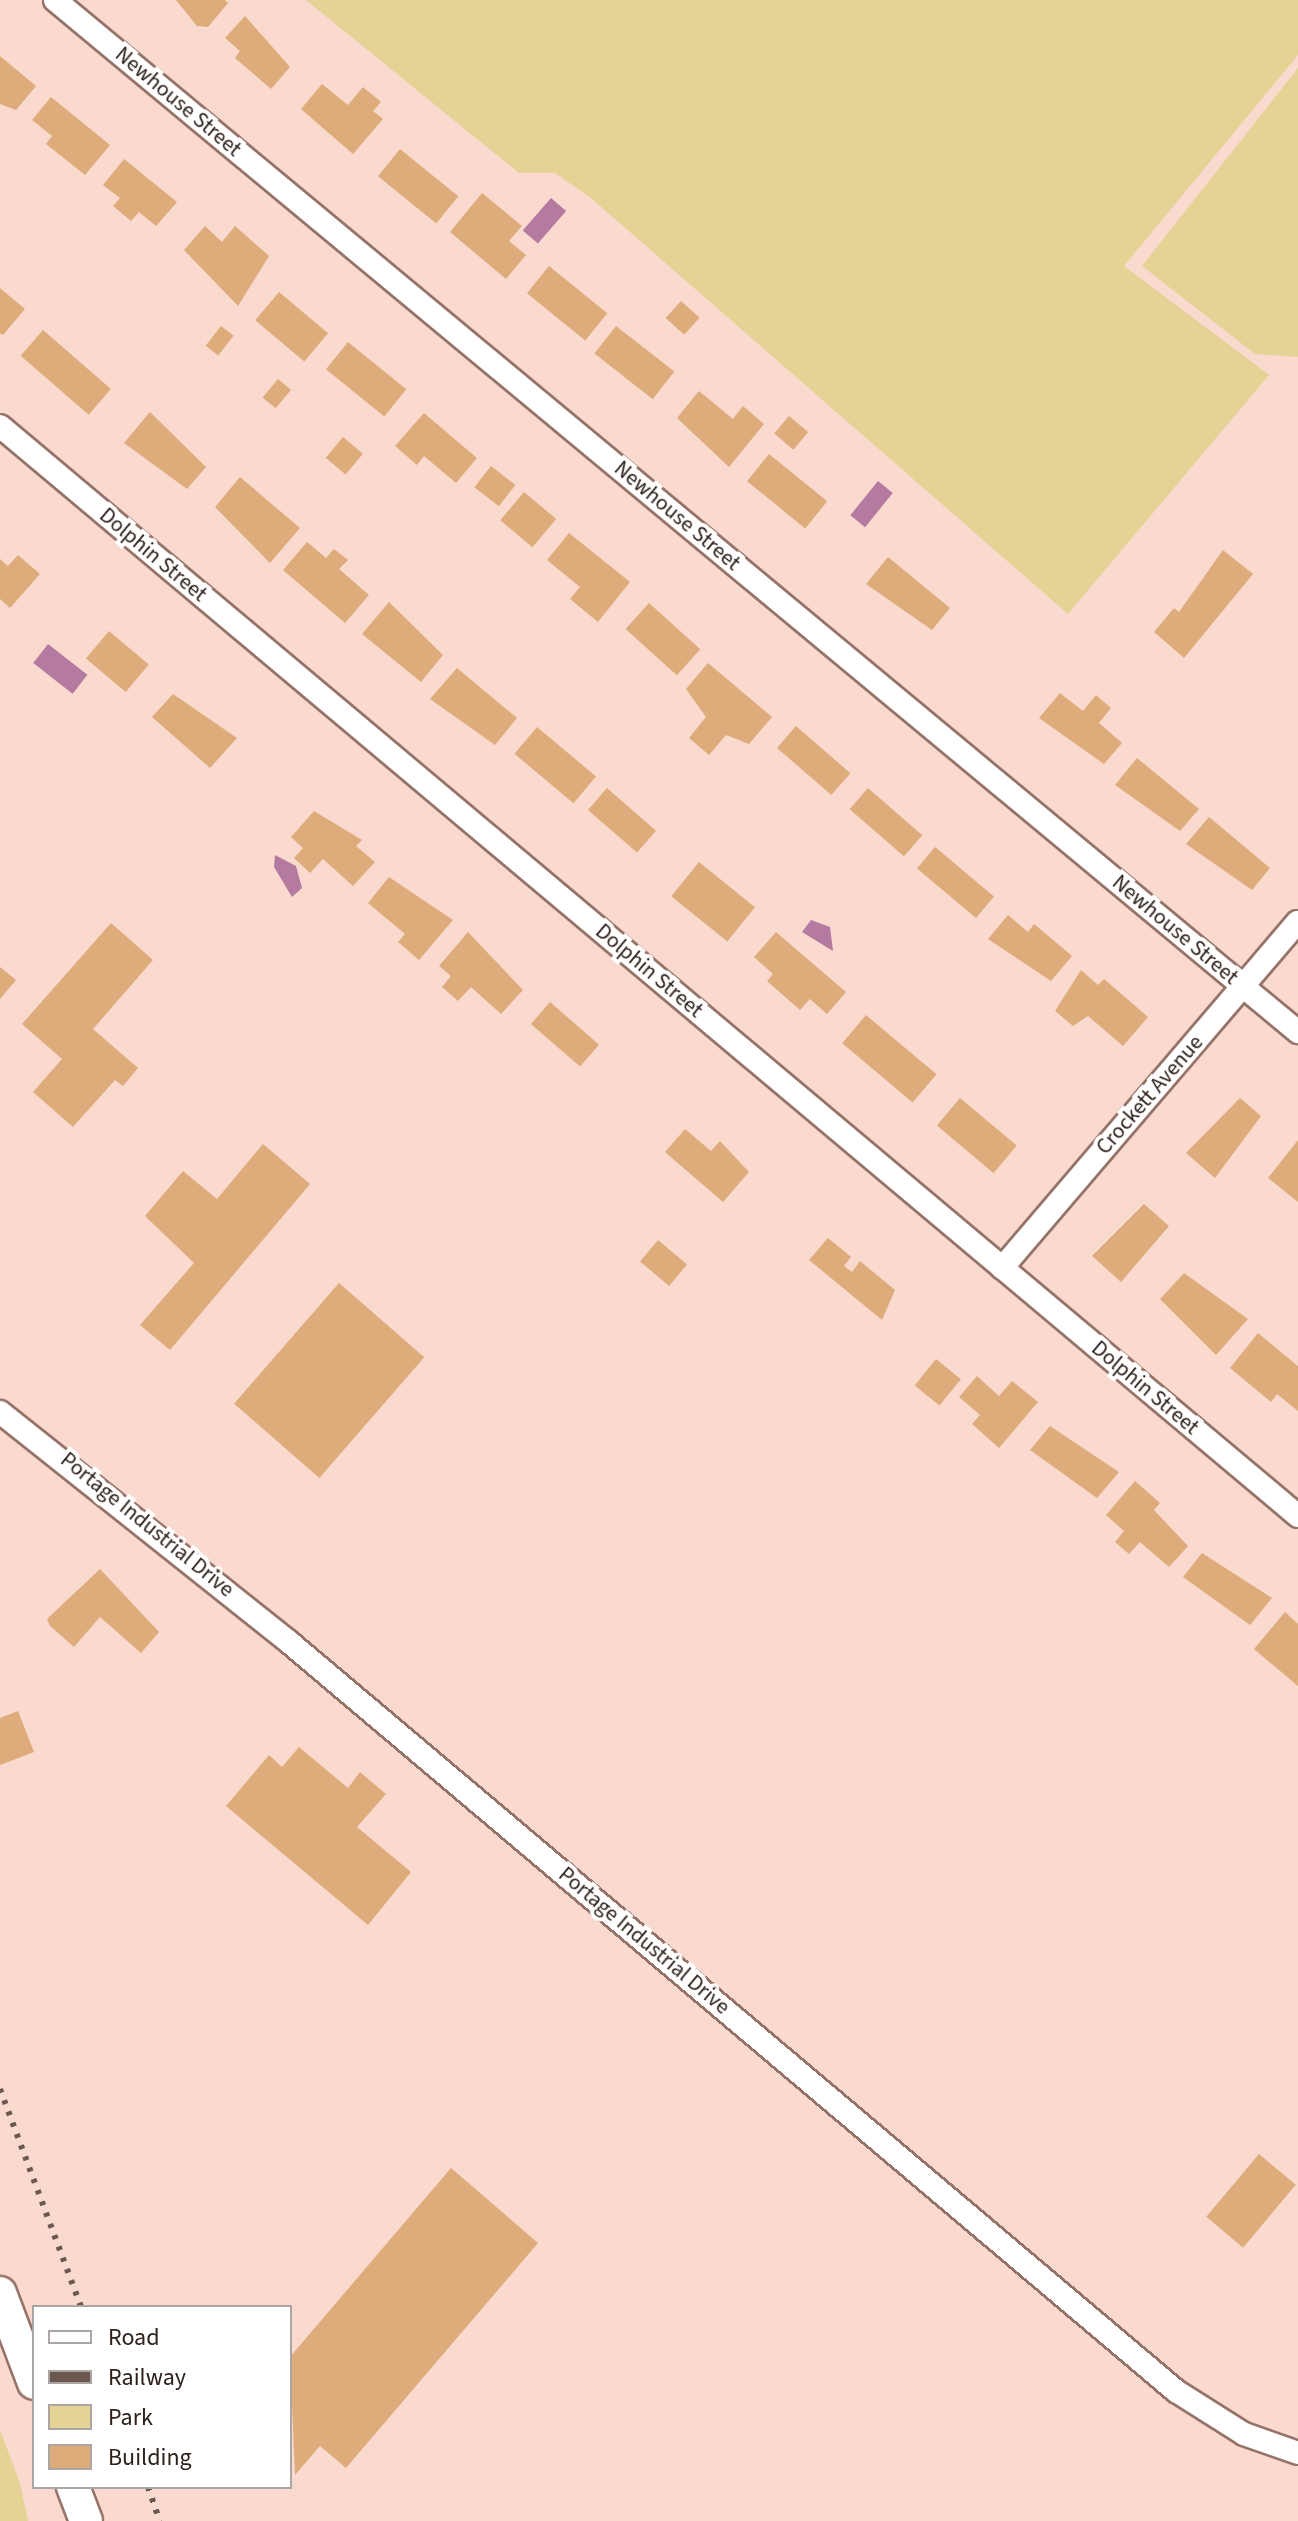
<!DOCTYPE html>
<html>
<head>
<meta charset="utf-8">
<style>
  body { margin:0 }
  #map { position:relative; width:1298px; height:2521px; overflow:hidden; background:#fad9cf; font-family:"Source Sans 3",sans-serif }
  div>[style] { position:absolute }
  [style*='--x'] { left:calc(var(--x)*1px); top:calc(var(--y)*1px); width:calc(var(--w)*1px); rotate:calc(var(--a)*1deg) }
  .green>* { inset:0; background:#e4d395 }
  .water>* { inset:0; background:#b47aa0; transform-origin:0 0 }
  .building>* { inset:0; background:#ddac7a; transform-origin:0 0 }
  .roads { filter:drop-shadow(2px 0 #967368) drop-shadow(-2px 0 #967368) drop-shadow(0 2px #967368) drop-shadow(0 -2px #967368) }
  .street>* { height:22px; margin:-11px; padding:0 11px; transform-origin:11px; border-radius:11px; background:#fff }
  .secondary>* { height:32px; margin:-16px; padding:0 16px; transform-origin:16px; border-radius:16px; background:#fff }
  .rail>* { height:6px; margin-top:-3px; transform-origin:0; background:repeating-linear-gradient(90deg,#6a5750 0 4px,transparent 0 12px) }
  span { translate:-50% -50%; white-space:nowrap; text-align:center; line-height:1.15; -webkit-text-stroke:8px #fff; paint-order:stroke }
  .street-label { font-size:22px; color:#2e201b }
  .legend { position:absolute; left:32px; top:2305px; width:260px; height:184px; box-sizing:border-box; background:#fff; border:2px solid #aba6a4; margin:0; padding:10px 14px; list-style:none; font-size:24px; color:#2e201b }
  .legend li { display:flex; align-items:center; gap:16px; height:40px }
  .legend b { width:40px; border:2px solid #aba6a4 }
</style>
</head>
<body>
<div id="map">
  <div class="green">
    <div style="clip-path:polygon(306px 0,1298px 0,1298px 55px,1124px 266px,1269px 375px,1068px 614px,592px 199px,555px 173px,519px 173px)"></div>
    <div style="clip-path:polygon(1298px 68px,1298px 357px,1255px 354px,1142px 266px)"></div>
    <div style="clip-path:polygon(0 2430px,20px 2483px,28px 2521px,0 2521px)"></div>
  </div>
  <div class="water">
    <div style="left:551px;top:198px;width:20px;height:43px;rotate:41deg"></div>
    <div style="left:878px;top:481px;width:19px;height:44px;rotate:39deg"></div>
    <div style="left:48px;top:644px;width:50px;height:24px;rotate:38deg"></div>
    <div style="clip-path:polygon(275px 855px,296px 866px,302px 888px,292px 897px,274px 867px)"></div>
    <div style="clip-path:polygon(811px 920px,830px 927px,833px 951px,802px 932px)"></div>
  </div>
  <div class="building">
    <div style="clip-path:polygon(176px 0,225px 0,228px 3px,208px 27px,197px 26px)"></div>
    <div style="clip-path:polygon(245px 16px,290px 67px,271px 89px,235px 58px,240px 51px,225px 38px)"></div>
    <div style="clip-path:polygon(0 56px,36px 86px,16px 110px,0 104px)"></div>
    <div style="clip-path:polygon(322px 84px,348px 105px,363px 87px,381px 102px,373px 111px,383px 119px,353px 154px,301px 109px)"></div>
    <div style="clip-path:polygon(51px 97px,110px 145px,85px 175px,46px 144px,52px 136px,32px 120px)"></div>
    <div style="left:400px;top:149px;width:75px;height:35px;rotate:39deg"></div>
    <div style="clip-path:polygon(124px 159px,177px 202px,156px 226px,139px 212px,131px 221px,113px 206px,120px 198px,103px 185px)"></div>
    <div style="clip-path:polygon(482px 193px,522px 226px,509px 241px,526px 255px,506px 279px,450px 232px)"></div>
    <div style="clip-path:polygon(205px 226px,222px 242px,235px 226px,269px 256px,238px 306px,184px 250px)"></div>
    <div style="left:549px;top:266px;width:75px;height:35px;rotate:39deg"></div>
    <div style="clip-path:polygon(0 288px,25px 309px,3px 335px,0 333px)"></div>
    <div style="left:279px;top:292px;width:64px;height:37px;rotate:40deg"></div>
    <div style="left:681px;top:301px;width:25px;height:23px;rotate:42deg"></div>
    <div style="left:221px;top:326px;width:16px;height:25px;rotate:38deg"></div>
    <div style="left:616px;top:326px;width:74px;height:35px;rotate:38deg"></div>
    <div style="left:43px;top:330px;width:90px;height:34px;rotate:41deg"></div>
    <div style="left:348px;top:342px;width:75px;height:35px;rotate:39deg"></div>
    <div style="left:278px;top:379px;width:17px;height:24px;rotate:40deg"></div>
    <div style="clip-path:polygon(699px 391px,733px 419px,743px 406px,764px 424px,729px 467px,677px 418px)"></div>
    <div style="clip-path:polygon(150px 412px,206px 467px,187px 489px,124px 443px)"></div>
    <div style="clip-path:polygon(424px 413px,477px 458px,456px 483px,424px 456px,417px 465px,395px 446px)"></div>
    <div style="left:789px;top:416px;width:25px;height:23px;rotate:40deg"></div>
    <div style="left:343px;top:437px;width:26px;height:27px;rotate:40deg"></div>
    <div style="left:769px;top:454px;width:75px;height:35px;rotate:39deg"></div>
    <div style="left:491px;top:466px;width:31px;height:27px;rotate:38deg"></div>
    <div style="clip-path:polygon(240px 477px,300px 528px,270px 563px,215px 507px)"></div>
    <div style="left:524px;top:492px;width:42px;height:37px;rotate:40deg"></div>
    <div style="clip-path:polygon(569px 533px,630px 582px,598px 622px,570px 599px,580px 587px,547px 560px)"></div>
    <div style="clip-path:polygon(307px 542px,326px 558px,334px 549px,348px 560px,339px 569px,369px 595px,345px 623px,283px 570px)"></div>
    <div style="clip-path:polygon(1223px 550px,1253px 574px,1184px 658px,1154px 632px,1174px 608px,1179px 612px)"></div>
    <div style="clip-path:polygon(18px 555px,40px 574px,10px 608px,0 599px,0 559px,8px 566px)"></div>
    <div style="clip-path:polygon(888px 557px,950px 608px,932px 630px,866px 584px)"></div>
    <div style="clip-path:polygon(389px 602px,443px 655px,421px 682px,362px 634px)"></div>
    <div style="left:649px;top:603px;width:69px;height:35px;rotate:42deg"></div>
    <div style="left:109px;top:631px;width:52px;height:36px;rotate:40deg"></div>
    <div style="clip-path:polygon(708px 663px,772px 717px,749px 744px,726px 735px,709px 755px,689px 738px,706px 717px,686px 689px)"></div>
    <div style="clip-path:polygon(457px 668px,517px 718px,495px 745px,430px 699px)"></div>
    <div style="clip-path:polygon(1060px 693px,1083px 711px,1096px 695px,1111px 708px,1099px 723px,1122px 743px,1104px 764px,1039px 718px)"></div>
    <div style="clip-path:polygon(173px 694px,237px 738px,210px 768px,152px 717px)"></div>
    <div style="left:796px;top:726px;width:72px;height:29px;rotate:41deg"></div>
    <div style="left:537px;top:727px;width:77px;height:35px;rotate:40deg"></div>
    <div style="clip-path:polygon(1137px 758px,1199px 809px,1180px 831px,1115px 785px)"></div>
    <div style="left:607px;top:788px;width:65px;height:29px;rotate:41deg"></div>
    <div style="left:868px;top:788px;width:72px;height:28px;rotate:41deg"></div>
    <div style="clip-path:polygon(314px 811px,362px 840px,356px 846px,375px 862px,353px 886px,323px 859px,310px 873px,294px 858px,303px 848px,291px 837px)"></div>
    <div style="clip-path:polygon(1209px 817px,1270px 868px,1252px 890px,1186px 844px)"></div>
    <div style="left:935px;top:847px;width:77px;height:28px;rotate:40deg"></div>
    <div style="left:699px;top:862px;width:72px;height:44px;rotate:39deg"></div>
    <div style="clip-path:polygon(389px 877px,453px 920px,419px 960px,398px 942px,405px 934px,368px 903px)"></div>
    <div style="clip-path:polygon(1008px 915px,1028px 932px,1034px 924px,1072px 956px,1051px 981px,988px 939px)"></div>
    <div style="clip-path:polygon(111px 923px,153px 960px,93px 1029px,138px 1068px,123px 1086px,115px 1080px,73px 1127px,33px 1092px,62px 1059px,22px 1024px)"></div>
    <div style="clip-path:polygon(468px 932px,523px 990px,501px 1014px,471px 987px,458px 1001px,442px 987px,451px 976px,439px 966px)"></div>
    <div style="clip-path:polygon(776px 932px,846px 992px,827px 1014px,810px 999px,800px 1010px,767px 981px,773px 974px,754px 957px)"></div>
    <div style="clip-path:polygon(0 967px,16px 980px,0 999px)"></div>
    <div style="clip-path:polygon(1081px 970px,1098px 985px,1104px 979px,1148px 1017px,1123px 1046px,1088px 1016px,1073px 1026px,1055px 1011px)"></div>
    <div style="left:550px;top:1002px;width:65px;height:29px;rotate:41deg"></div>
    <div style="left:866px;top:1015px;width:92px;height:37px;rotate:40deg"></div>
    <div style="left:960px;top:1098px;width:74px;height:36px;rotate:40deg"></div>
    <div style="clip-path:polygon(1240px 1098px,1261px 1116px,1215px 1178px,1186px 1153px)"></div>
    <div style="clip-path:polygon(685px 1129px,711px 1151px,720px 1141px,749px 1172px,723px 1202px,665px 1152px)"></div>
    <div style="clip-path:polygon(1298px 1140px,1298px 1202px,1268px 1178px)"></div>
    <div style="clip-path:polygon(263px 1144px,310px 1184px,170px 1350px,140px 1325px,194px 1263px,145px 1216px,183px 1171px,217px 1199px)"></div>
    <div style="clip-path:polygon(1144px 1204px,1169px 1226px,1121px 1282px,1092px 1256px)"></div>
    <div style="clip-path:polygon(828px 1238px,851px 1257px,844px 1266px,852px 1272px,860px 1261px,895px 1290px,882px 1320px,809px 1260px)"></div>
    <div style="left:658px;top:1240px;width:38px;height:28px;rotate:40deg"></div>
    <div style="clip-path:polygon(1184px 1273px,1248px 1319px,1216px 1355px,1160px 1299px)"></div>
    <div style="left:339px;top:1283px;width:113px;height:160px;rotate:41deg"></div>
    <div style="clip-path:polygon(1258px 1333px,1298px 1366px,1298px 1411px,1277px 1394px,1271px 1402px,1230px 1368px)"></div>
    <div style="left:936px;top:1359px;width:32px;height:34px;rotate:39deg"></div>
    <div style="clip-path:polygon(977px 1376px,999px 1396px,1012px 1381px,1038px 1402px,999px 1448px,972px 1424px,980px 1415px,959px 1397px)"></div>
    <div style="clip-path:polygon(1050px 1426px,1119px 1472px,1097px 1498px,1030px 1450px)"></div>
    <div style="clip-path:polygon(1135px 1481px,1160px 1503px,1154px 1510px,1188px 1546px,1169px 1567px,1140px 1542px,1129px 1554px,1115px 1542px,1124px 1531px,1106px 1515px)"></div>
    <div style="clip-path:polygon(1202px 1553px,1272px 1598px,1250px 1625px,1183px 1577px)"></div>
    <div style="clip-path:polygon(100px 1569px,159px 1632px,141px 1653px,100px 1617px,74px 1647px,50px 1626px,47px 1619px)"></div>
    <div style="clip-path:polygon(1285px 1612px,1298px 1624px,1298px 1686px,1254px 1649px)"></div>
    <div style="clip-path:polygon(18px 1711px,34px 1752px,0 1765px,0 1718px)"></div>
    <div style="clip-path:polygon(299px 1747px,348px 1788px,360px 1772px,386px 1794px,357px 1827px,411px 1872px,368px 1925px,226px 1806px,269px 1755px,282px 1767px)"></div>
    <div style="left:1259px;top:2154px;width:48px;height:82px;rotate:40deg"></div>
    <div style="clip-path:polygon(451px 2168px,538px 2243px,346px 2468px,320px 2446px,295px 2475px,290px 2357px)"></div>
  </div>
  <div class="roads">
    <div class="street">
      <div style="--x:55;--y:0;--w:1616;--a:39.7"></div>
      <div style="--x:0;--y:426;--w:1695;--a:40.02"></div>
      <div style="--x:1002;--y:1268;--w:455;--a:-49.5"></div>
      <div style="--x:0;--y:1412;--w:369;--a:38.5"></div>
      <div style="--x:289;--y:1642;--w:1161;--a:40.18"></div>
      <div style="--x:1176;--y:2391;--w:80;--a:32.3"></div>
      <div style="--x:1244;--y:2434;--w:57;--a:19.4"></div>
    </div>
    <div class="secondary">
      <div style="--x:0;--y:2293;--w:96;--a:69.3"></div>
      <div style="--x:73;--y:2487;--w:36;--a:69"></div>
    </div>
  </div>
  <div class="rail">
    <div style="--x:0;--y:2089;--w:233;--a:69.6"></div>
    <div style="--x:148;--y:2487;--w:36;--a:71"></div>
  </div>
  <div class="street-label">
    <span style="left:178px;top:102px;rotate:40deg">Newhouse Street</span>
    <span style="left:677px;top:516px;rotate:40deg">Newhouse Street</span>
    <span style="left:153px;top:555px;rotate:40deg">Dolphin Street</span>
    <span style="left:1175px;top:930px;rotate:40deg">Newhouse Street</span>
    <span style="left:649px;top:971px;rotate:40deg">Dolphin Street</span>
    <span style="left:1150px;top:1095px;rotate:-49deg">Crockett Avenue</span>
    <span style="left:1145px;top:1388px;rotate:40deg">Dolphin Street</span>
    <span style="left:147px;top:1525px;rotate:39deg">Portage Industrial Drive</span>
    <span style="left:644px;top:1941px;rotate:40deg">Portage Industrial Drive</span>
  </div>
  <ul class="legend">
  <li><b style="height:10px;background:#fff"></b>Road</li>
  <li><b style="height:10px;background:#6a5750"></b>Railway</li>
  <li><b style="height:22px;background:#e4d395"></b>Park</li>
  <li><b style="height:22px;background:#ddac7a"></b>Building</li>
  </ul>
</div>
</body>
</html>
